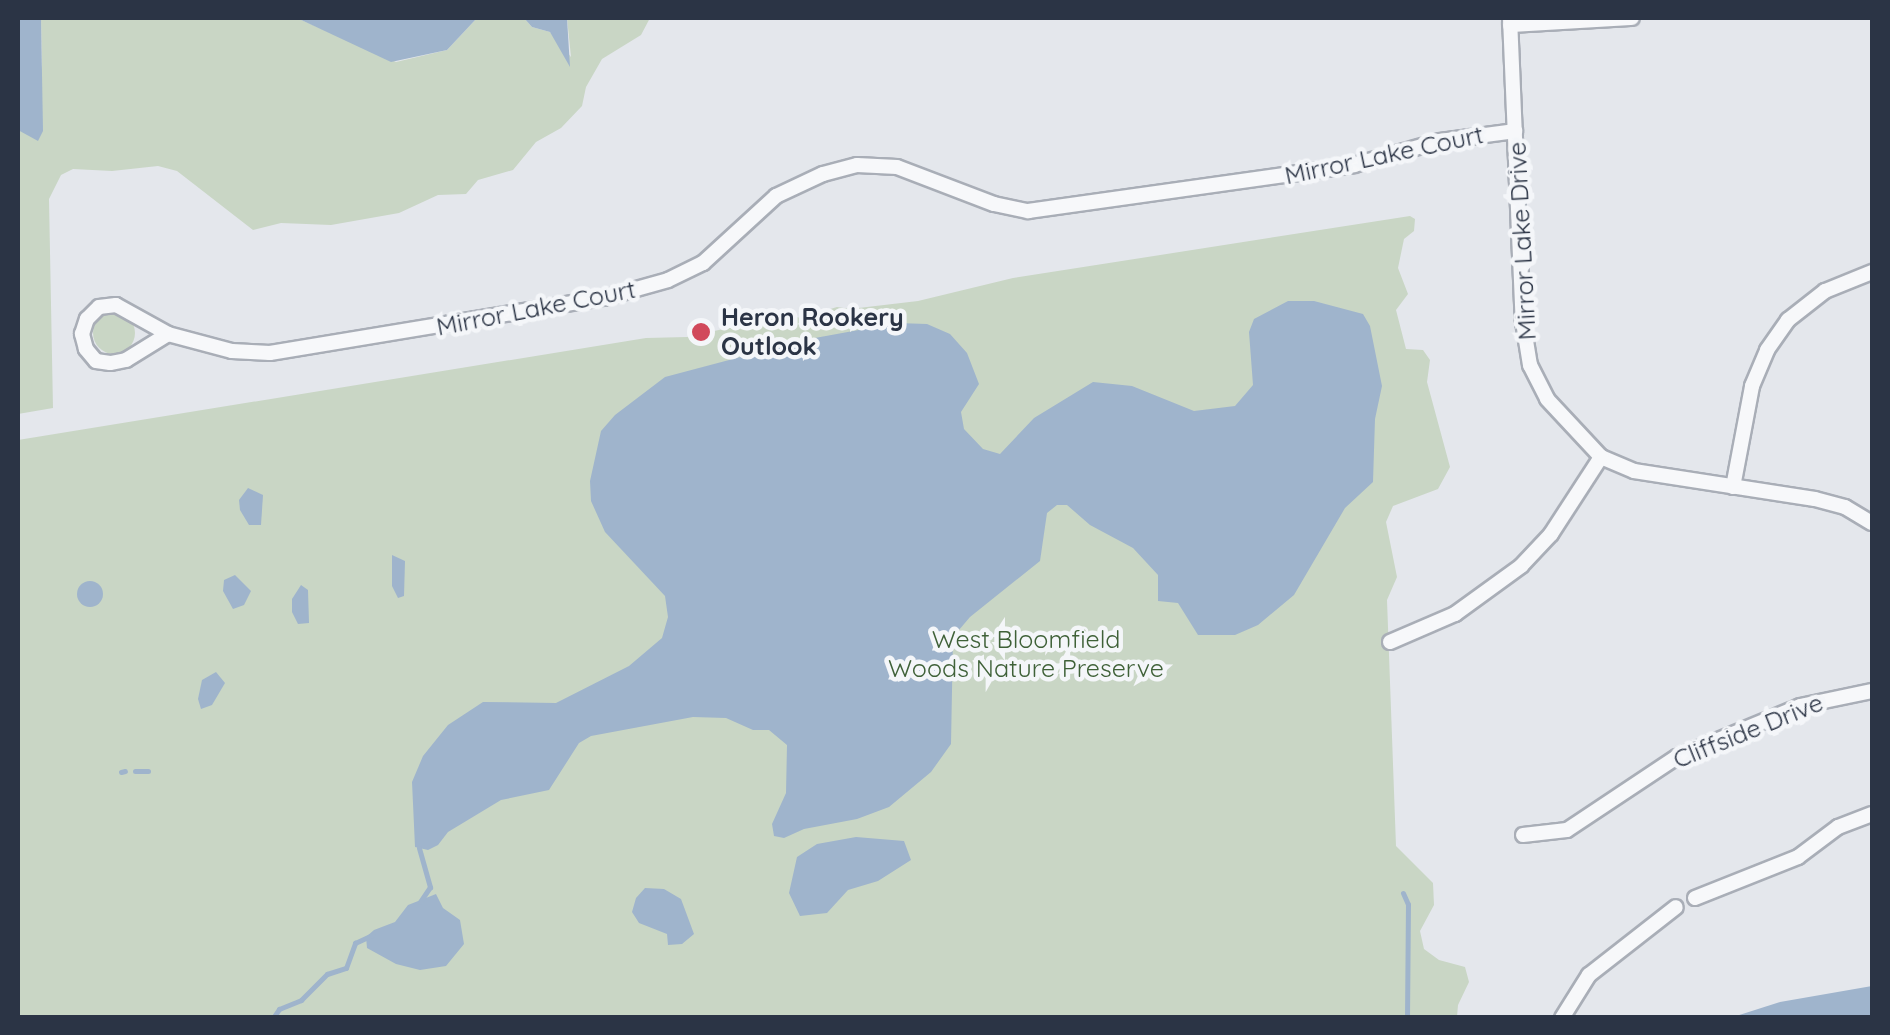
<!DOCTYPE html>
<html>
<head>
<meta charset="utf-8">
<style>
  body { margin:0 }
  #map { position:relative; width:1890px; height:1035px; overflow:hidden; background:#e4e7ec; font-family:Quicksand,sans-serif }
  div>[style] { position:absolute }
  [style*='--x'] { left:calc(var(--x)*1px); top:calc(var(--y)*1px); width:calc(var(--w)*1px); rotate:calc(var(--a)*1deg) }
  .green>* { inset:0; background:#c9d6c5 }
  .round { border-radius:50% }
  .water>* { inset:0; background:#9fb4cc }
  .stream>* { height:5px; margin:-2.5px; padding:0 2.5px; transform-origin:2.5px; border-radius:2.5px; background:#9fb4cc }
  .roads { filter:drop-shadow(2px 0 #a9aeb7) drop-shadow(-2px 0 #a9aeb7) drop-shadow(0 2px #a9aeb7) drop-shadow(0 -2px #a9aeb7) }
  .minor>* { height:14px; margin:-7px; padding:0 7px; transform-origin:7px; border-radius:7px; background:#f7f8fa }
  .dots>* { width:28px; height:28px; translate:-50% -50%; box-sizing:border-box; border:5px solid #f4f6f9; border-radius:50% }
  span { translate:-50% -50%; white-space:nowrap; text-align:center; line-height:1.15; -webkit-text-stroke:9px #f4f6f9; paint-order:stroke }
  .street-label { font-size:25px; color:#2b3445 }
  .poi-label { font-size:25px; color:#2b3445; font-weight:700 }
  .left { translate:0 -50%; text-align:left }
  .park-label { font-size:25px; color:#3f6138 }
  .frame { position:absolute; inset:0; border:20px solid #2b3445; pointer-events:none }
</style>
</head>
<body>
<div id="map">
  <div class="green">
    <div style="clip-path:polygon(18px 18px,42px 68px,41px 18px,297px 18px,396px 62px,447px 50px,477px 18px,524px 18px,532px 27px,550px 32px,571px 57px,567px 18px,650px 18px,641px 35px,602px 59px,586px 87px,582px 106px,561px 128px,536px 142px,513px 170px,478px 180px,466px 194px,438px 195px,399px 213px,331px 225px,281px 223px,253px 230px,177px 171px,158px 166px,112px 171px,73px 169px,61px 175px,49px 199px,53px 408px,18px 414px)"></div>
    <div style="clip-path:polygon(1410px 216px,1415px 219px,1414px 231px,1404px 239px,1398px 268px,1408px 294px,1396px 310px,1406px 349px,1423px 350px,1430px 360px,1427px 382px,1450px 467px,1438px 489px,1393px 506px,1386px 522px,1397px 577px,1387px 600px,1396px 846px,1433px 883px,1434px 905px,1420px 931px,1424px 949px,1439px 960px,1465px 967px,1469px 982px,1458px 1005px,1457px 1017px,18px 1018px,18px 440px,646px 338px,687px 337px,786px 315px,801px 318px,837px 307px,850px 309px,918px 301px,1013px 278px)"></div>
    <div class="round" style="left:93px;top:312px;width:42px;height:42px"></div>
  </div>
  <div class="water">
    <div style="clip-path:polygon(18px 18px,41px 18px,43px 131px,38px 141px,18px 130px)"></div>
    <div style="clip-path:polygon(297px 18px,477px 18px,447px 50px,391px 62px)"></div>
    <div style="clip-path:polygon(524px 18px,567px 18px,570px 67px,550px 32px,532px 27px)"></div>
    <div style="clip-path:polygon(1314px 301px,1363px 314px,1370px 326px,1382px 386px,1375px 419px,1373px 482px,1345px 508px,1294px 595px,1258px 625px,1235px 635px,1198px 635px,1178px 603px,1158px 601px,1158px 575px,1133px 548px,1090px 525px,1067px 505px,1057px 505px,1047px 513px,1040px 561px,970px 617px,953px 637px,951px 744px,931px 772px,889px 807px,857px 819px,804px 829px,784px 838px,774px 836px,772px 824px,786px 793px,787px 745px,769px 730px,753px 730px,726px 718px,693px 717px,591px 736px,579px 743px,549px 790px,501px 800px,448px 832px,438px 845px,428px 850px,415px 847px,412px 782px,423px 756px,448px 725px,483px 702px,556px 703px,629px 666px,662px 638px,668px 617px,665px 596px,605px 532px,591px 501px,590px 481px,601px 431px,615px 415px,665px 377px,804px 340px,897px 323px,927px 324px,950px 334px,967px 353px,979px 384px,961px 412px,964px 429px,983px 449px,1000px 454px,1034px 418px,1093px 382px,1132px 386px,1194px 411px,1235px 406px,1253px 385px,1249px 332px,1254px 319px,1288px 301px)"></div>
    <div style="clip-path:polygon(248px 488px,263px 495px,261px 525px,249px 525px,240px 510px,239px 500px)"></div>
    <div style="clip-path:polygon(392px 555px,405px 561px,404px 596px,398px 598px,392px 586px)"></div>
    <div style="clip-path:polygon(235px 575px,251px 591px,244px 605px,233px 609px,223px 591px,224px 580px)"></div>
    <div class="round" style="left:77px;top:581px;width:26px;height:26px"></div>
    <div style="clip-path:polygon(301px 585px,308px 590px,309px 623px,298px 624px,292px 612px,292px 599px)"></div>
    <div style="clip-path:polygon(216px 672px,225px 683px,212px 705px,201px 709px,198px 699px,202px 680px)"></div>
    <div style="clip-path:polygon(856px 837px,904px 841px,911px 860px,878px 881px,848px 890px,827px 913px,800px 916px,789px 893px,797px 857px,817px 844px)"></div>
    <div style="clip-path:polygon(645px 888px,664px 889px,681px 899px,694px 934px,682px 944px,668px 945px,667px 934px,639px 923px,632px 912px,636px 898px)"></div>
    <div style="clip-path:polygon(436px 894px,443px 908px,460px 920px,464px 944px,446px 966px,420px 970px,396px 964px,367px 948px,366px 937px,374px 930px,395px 922px,408px 905px)"></div>
    <div style="clip-path:polygon(1872px 986px,1872px 1017px,1733px 1017px,1780px 1002px)"></div>
  </div>
  <div class="stream">
    <div style="--x:135;--y:771;--w:13;--a:0"></div>
    <div style="--x:121;--y:772;--w:4;--a:-14"></div>
    <div style="--x:419;--y:848;--w:41;--a:74.2"></div>
    <div style="--x:430;--y:887;--w:18;--a:124"></div>
    <div style="--x:1403;--y:893;--w:12;--a:66"></div>
    <div style="--x:1408;--y:904;--w:114;--a:90.5"></div>
    <div style="--x:273;--y:1018;--w:11;--a:-56"></div>
    <div style="--x:279;--y:1009;--w:24;--a:-22"></div>
    <div style="--x:301;--y:1000;--w:37;--a:-45"></div>
    <div style="--x:327;--y:974;--w:20;--a:-18"></div>
    <div style="--x:346;--y:968;--w:27;--a:-70"></div>
    <div style="--x:355;--y:943;--w:19;--a:-25"></div>
  </div>
  <div class="roads">
    <div class="minor">
      <div style="--x:1510;--y:18;--w:304;--a:87.6"></div>
      <div style="--x:1523;--y:322;--w:44;--a:80.8"></div>
      <div style="--x:1530;--y:365;--w:38;--a:63"></div>
      <div style="--x:1547;--y:399;--w:79;--a:47"></div>
      <div style="--x:1601;--y:457;--w:36;--a:23"></div>
      <div style="--x:1634;--y:471;--w:183;--a:8.8"></div>
      <div style="--x:1815;--y:499;--w:31;--a:15"></div>
      <div style="--x:1845;--y:507;--w:31;--a:31"></div>
      <div style="--x:1510;--y:25;--w:122;--a:-3.3"></div>
      <div style="--x:168;--y:334;--w:49;--a:148.2"></div>
      <div style="--x:126;--y:360;--w:16;--a:169"></div>
      <div style="--x:110;--y:363;--w:14;--a:-172"></div>
      <div style="--x:96;--y:361;--w:16;--a:-130"></div>
      <div style="--x:86;--y:349;--w:16;--a:-105"></div>
      <div style="--x:82;--y:334;--w:16;--a:-72"></div>
      <div style="--x:87;--y:319;--w:17;--a:-45"></div>
      <div style="--x:99;--y:307;--w:17;--a:-7"></div>
      <div style="--x:116;--y:305;--w:60;--a:29.1"></div>
      <div style="--x:168;--y:334;--w:66;--a:14.9"></div>
      <div style="--x:232;--y:351;--w:38;--a:3"></div>
      <div style="--x:270;--y:353;--w:338;--a:-9.4"></div>
      <div style="--x:604;--y:298;--w:66;--a:-15.7"></div>
      <div style="--x:668;--y:280;--w:39;--a:-26"></div>
      <div style="--x:703;--y:263;--w:99;--a:-42.5"></div>
      <div style="--x:776;--y:196;--w:52;--a:-25.1"></div>
      <div style="--x:823;--y:174;--w:35;--a:-15"></div>
      <div style="--x:857;--y:165;--w:40;--a:2.9"></div>
      <div style="--x:897;--y:167;--w:104;--a:20.9"></div>
      <div style="--x:994;--y:204;--w:35;--a:12"></div>
      <div style="--x:1028;--y:211;--w:329;--a:-8"></div>
      <div style="--x:1354;--y:165;--w:89;--a:-15.6"></div>
      <div style="--x:1440;--y:141;--w:76;--a:-7.6"></div>
      <div style="--x:1733;--y:487;--w:103;--a:-79.3"></div>
      <div style="--x:1752;--y:386;--w:39;--a:-67"></div>
      <div style="--x:1767;--y:350;--w:37;--a:-55"></div>
      <div style="--x:1788;--y:320;--w:47;--a:-38.1"></div>
      <div style="--x:1825;--y:291;--w:51;--a:-22"></div>
      <div style="--x:1390;--y:642;--w:71;--a:-23.3"></div>
      <div style="--x:1455;--y:614;--w:82;--a:-36"></div>
      <div style="--x:1521;--y:566;--w:44;--a:-46.8"></div>
      <div style="--x:1551;--y:534;--w:92;--a:-57"></div>
      <div style="--x:1523;--y:835;--w:44;--a:-6.5"></div>
      <div style="--x:1567;--y:830;--w:132;--a:-33.6"></div>
      <div style="--x:1677;--y:757;--w:133;--a:-22.5"></div>
      <div style="--x:1800;--y:706;--w:74;--a:-11.8"></div>
      <div style="--x:1695;--y:898;--w:111;--a:-21.7"></div>
      <div style="--x:1798;--y:857;--w:50;--a:-36.9"></div>
      <div style="--x:1838;--y:827;--w:36;--a:-21"></div>
      <div style="--x:1562;--y:1018;--w:51;--a:-57.9"></div>
      <div style="--x:1589;--y:975;--w:110;--a:-38"></div>
    </div>
  </div>
  <div class="dots">
    <div style="left:701px;top:332px;background:#d1495b"></div>
  </div>
  <div class="street-label">
    <span style="left:1384px;top:155px;rotate:-12deg">Mirror Lake Court</span>
    <span style="left:1522px;top:241px;rotate:-93deg">Mirror Lake Drive</span>
    <span style="left:536px;top:308px;rotate:-11deg">Mirror Lake Court</span>
    <span style="left:1748px;top:731px;rotate:-22deg">Cliffside Drive</span>
  </div>
  <div class="poi-label">
    <span class="left" style="left:721px;top:332px">Heron Rookery<br>Outlook</span>
  </div>
  <div class="park-label">
    <span style="left:1026px;top:654px">West Bloomfield<br>Woods Nature Preserve</span>
  </div>
  <div class="frame"></div>
</div>
</body>
</html>
